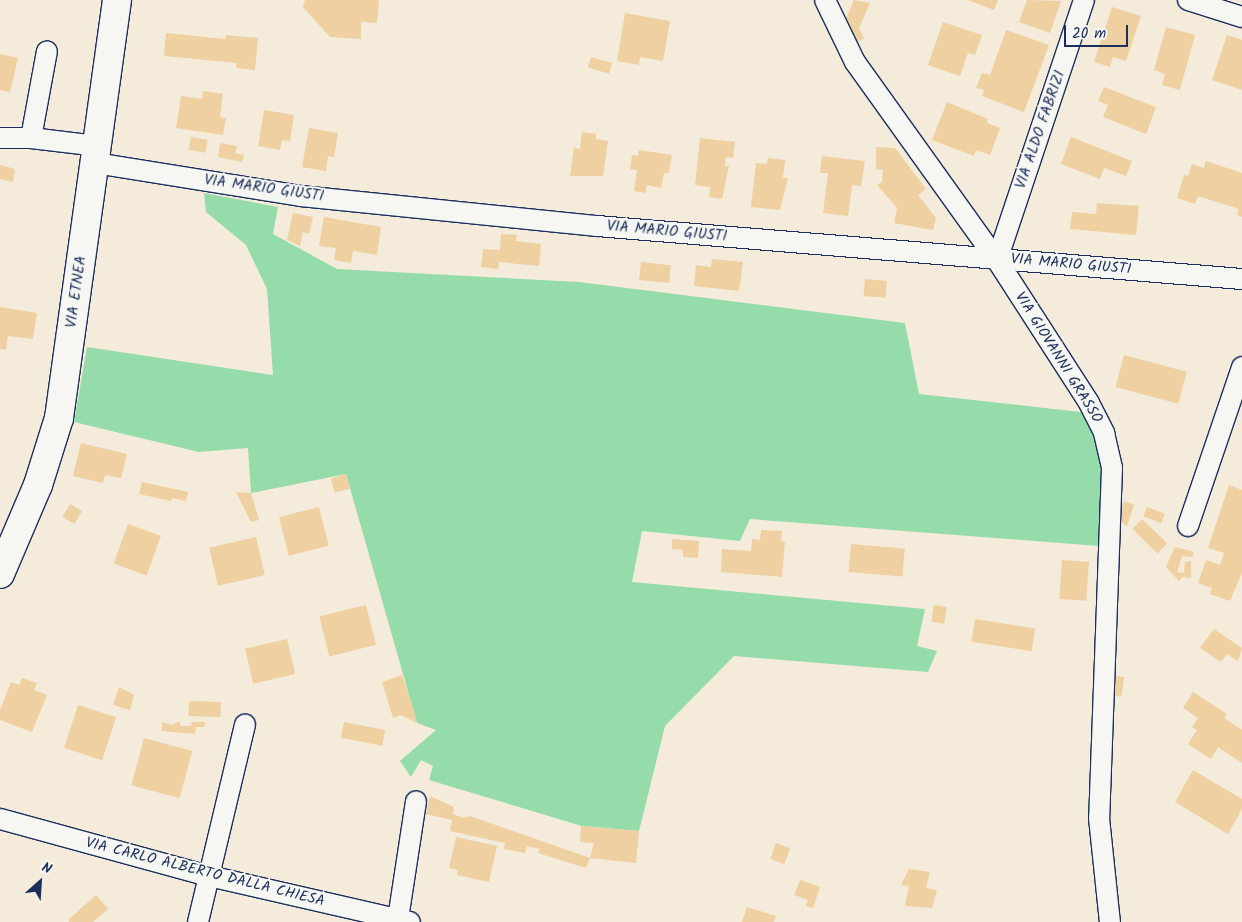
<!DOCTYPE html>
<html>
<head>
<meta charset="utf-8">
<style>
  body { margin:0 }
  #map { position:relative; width:1242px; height:922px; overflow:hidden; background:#f4ebda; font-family:Kalam,sans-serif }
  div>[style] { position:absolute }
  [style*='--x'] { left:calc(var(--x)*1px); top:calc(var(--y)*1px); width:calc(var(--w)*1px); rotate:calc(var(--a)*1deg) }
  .green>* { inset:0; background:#95dcaa }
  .building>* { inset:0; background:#eed0a1; transform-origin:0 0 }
  .roads { filter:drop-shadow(1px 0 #1b2f5e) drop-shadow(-1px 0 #1b2f5e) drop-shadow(0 1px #1b2f5e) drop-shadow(0 -1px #1b2f5e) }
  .street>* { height:20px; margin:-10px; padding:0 10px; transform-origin:10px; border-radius:10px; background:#f6f6f2 }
  .secondary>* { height:28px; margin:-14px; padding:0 14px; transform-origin:14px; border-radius:14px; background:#f6f6f2 }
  span { translate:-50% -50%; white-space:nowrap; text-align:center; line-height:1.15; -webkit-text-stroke:4px #f6f6f2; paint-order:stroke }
  .street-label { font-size:15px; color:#1b2f5e }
  .north { position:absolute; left:15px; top:857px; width:50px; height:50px; -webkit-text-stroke:4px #f6f6f2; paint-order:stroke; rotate:26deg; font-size:14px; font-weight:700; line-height:20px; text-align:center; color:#1b2f5e }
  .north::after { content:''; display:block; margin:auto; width:18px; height:22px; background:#1b2f5e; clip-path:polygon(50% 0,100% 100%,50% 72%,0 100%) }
  .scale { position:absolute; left:1064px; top:25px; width:64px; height:22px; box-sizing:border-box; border:2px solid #1b2f5e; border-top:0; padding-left:6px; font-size:15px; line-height:18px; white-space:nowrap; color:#1b2f5e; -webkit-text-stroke:4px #f6f6f2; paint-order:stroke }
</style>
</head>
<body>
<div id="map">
  <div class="green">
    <div style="clip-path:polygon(204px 193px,278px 207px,273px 234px,337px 269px,579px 282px,905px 323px,919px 394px,1089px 413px,1105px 460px,1099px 546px,750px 519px,740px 541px,642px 531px,632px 582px,925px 609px,917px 646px,937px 651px,928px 672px,734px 656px,665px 726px,639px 831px,582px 826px,429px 780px,433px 766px,421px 760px,411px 777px,400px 761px,436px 730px,417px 723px,346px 474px,251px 493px,248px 448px,199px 452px,74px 422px,87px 347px,273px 375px,267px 289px,246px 245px,206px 212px)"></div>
  </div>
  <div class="building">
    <div style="clip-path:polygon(305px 0,379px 0,377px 23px,361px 22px,361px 39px,330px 37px,303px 7px)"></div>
    <div style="clip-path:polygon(854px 0,870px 3px,859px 28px,864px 38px,856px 43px,845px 21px)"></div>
    <div style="clip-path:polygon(968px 0,998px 0,994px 10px)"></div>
    <div style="clip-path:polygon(1027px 0,1061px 1px,1050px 33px,1019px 22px)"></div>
    <div style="clip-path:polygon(1112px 7px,1141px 16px,1126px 61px,1113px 57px,1110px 67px,1094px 62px)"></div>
    <div style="clip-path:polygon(625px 13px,670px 21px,663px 61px,640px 57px,639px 65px,617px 61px)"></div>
    <div style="clip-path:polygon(943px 22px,982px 35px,975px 55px,968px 53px,960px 76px,928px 65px)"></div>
    <div style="clip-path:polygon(1166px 27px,1195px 35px,1180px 90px,1162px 85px,1165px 74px,1154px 70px)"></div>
    <div style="clip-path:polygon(1006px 30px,1049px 45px,1024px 112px,982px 96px,984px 90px,976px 88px,982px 73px,990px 75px)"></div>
    <div style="clip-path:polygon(166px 33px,225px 39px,226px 35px,258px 38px,255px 70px,236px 68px,237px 63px,164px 56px)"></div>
    <div style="clip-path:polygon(1227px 35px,1242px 40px,1242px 90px,1212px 80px)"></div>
    <div style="clip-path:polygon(0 54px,18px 58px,10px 92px,0 90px)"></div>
    <div style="left:591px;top:57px;width:22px;height:11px;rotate:16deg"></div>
    <div style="clip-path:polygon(1104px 87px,1156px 107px,1146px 134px,1103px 117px,1108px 105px,1098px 101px)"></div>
    <div style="clip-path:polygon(203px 91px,223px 94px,220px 117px,226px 118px,223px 135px,176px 128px,181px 96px,202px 99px)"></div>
    <div style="clip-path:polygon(947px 102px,988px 119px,987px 123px,1000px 128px,990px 155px,976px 150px,974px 156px,932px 140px)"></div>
    <div style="clip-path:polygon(264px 110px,294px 115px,290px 141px,282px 140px,280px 150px,258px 146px)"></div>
    <div style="clip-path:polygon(309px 128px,338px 133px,334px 157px,328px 156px,326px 171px,302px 167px)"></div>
    <div style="clip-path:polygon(582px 132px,596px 134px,596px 139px,608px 141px,603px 176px,570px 176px,574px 148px,580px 149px)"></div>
    <div style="left:191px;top:137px;width:17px;height:13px;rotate:10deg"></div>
    <div style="clip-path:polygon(1071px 137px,1132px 161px,1126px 176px,1104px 168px,1100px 179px,1061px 164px)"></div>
    <div style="clip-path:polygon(700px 138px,735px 142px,733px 158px,726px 157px,725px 166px,729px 166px,722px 199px,709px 197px,710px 187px,695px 185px)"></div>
    <div style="clip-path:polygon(220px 143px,237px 146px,235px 153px,244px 155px,242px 162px,218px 157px)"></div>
    <div style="clip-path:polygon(876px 147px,895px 148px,926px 189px,918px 195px,936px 218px,933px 230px,894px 223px,897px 208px,877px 185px,882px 182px,883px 170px,876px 169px)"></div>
    <div style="clip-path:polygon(639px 150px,672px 155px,669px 173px,664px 173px,661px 188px,647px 185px,645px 193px,634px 191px,637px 170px,630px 169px,632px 155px,638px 156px)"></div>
    <div style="clip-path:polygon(822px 156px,865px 161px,861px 186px,852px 185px,848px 216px,823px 213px,828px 173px,820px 173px)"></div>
    <div style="clip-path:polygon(768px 158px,785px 160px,783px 178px,788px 178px,780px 210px,751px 207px,756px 163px,767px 164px)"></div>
    <div style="clip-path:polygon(1206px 161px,1242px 173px,1242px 217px,1237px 215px,1239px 209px,1198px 196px,1195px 204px,1177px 198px,1184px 175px,1188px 176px,1192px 164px,1204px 168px)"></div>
    <div style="clip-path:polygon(0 165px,15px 169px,13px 182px,0 179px)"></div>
    <div style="clip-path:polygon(1097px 203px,1139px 206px,1136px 235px,1070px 229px,1072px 212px,1096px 214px)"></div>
    <div style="clip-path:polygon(293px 213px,313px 217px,309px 234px,303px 232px,300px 246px,287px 240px)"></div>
    <div style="clip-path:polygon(324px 217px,381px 227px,377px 255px,353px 251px,351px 263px,334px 260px,336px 248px,319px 246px)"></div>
    <div style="clip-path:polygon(501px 234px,517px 235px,516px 241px,541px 244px,539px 266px,499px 262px,498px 269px,481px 267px,483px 249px,500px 250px)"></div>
    <div style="clip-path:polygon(712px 259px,743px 262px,739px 291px,694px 286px,696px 265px,711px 267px)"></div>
    <div style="left:641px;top:262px;width:30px;height:18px;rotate:6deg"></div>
    <div style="left:865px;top:279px;width:22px;height:17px;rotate:5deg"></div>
    <div style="clip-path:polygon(0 307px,37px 313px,33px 339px,8px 336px,6px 350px,0 349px)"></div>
    <div style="left:1124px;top:355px;width:65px;height:33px;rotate:15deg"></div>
    <div style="clip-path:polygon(81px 443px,127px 454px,121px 478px,105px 475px,103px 483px,73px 476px)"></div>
    <div style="left:346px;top:474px;width:15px;height:16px;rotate:74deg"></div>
    <div style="clip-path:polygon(142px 482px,188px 492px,186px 501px,172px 498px,171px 501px,139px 494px)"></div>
    <div style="clip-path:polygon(1229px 485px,1242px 490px,1242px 572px,1230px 601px,1210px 594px,1212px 588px,1198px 583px,1206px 560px,1220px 565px,1224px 553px,1208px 548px)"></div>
    <div style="clip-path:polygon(236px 492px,251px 493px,259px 520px,251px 522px)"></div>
    <div style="clip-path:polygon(1124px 501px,1134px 505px,1127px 526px,1118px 520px)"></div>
    <div style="left:70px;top:504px;width:14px;height:15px;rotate:30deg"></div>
    <div style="left:319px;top:507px;width:40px;height:41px;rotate:76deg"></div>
    <div style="left:1147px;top:507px;width:19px;height:10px;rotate:21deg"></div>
    <div style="left:1142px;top:519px;width:35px;height:14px;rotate:44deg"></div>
    <div style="left:128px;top:524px;width:35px;height:42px;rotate:20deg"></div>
    <div style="clip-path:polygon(761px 530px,782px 531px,781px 541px,785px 542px,782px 577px,721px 572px,722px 549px,751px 551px,752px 539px,760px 540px)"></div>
    <div style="left:256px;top:537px;width:39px;height:48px;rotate:77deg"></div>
    <div style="clip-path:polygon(672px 539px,699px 541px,698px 558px,683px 557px,683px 550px,672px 549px)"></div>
    <div style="left:851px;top:544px;width:54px;height:28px;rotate:5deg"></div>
    <div style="clip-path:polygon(1175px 547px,1194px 552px,1192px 557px,1182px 556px,1177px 572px,1184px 573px,1185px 562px,1191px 561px,1191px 578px,1182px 577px,1179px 581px,1166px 567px)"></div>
    <div style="left:1062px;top:560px;width:27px;height:39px;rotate:4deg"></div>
    <div style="left:366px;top:605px;width:41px;height:48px;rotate:76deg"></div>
    <div style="left:934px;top:605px;width:13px;height:17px;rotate:9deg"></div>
    <div style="left:975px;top:619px;width:61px;height:23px;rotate:9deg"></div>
    <div style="clip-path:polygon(1214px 629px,1242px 648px,1238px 661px,1227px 654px,1221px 662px,1200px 648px)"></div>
    <div style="left:287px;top:639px;width:36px;height:43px;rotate:77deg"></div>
    <div style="clip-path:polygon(402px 675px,414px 711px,417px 723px,401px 715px,393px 718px,382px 682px)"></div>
    <div style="left:1116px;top:676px;width:8px;height:20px;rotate:7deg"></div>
    <div style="clip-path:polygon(22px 678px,37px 683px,34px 690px,47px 695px,32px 732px,0 720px,0 710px,11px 682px,19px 685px)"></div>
    <div style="clip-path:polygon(119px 687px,134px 695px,130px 710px,113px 705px)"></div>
    <div style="clip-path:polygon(1193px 692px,1227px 714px,1224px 718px,1242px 730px,1242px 763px,1218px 747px,1211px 759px,1188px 744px,1197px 730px,1192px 727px,1198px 718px,1183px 708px)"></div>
    <div style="left:189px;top:701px;width:32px;height:15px;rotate:2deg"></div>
    <div style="left:78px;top:705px;width:40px;height:45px;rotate:18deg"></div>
    <div style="clip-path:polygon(180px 721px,180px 726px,191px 726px,192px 722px,205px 722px,204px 727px,196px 727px,195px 734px,162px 731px,162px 722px,172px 725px)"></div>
    <div style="left:344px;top:722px;width:42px;height:16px;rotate:11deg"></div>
    <div style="left:144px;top:738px;width:50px;height:49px;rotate:15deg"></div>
    <div style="clip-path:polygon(1193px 770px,1242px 799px,1242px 809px,1228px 834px,1175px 802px)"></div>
    <div style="clip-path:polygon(430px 796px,454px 807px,453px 814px,463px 818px,470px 816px,590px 858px,594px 843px,580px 842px,581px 826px,639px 831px,636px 863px,590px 858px,586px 868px,538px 853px,540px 849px,527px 846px,525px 853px,504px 849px,505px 843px,450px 831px,452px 820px,426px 814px)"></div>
    <div style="clip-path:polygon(456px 837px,497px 846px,489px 882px,457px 875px,458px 870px,449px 868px)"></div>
    <div style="left:776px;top:843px;width:15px;height:17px;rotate:20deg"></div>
    <div style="clip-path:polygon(909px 869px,930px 872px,926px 888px,937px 890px,932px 908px,905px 906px,909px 886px,901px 885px)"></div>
    <div style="clip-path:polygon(800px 880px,820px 887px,813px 908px,806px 906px,808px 900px,794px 895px)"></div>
    <div style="clip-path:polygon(96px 895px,108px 909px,93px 922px,70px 922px,68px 920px)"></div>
    <div style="clip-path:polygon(747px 907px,776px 916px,774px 922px,742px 922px)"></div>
  </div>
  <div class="roads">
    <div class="street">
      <div style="--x:825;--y:0;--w:69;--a:64.2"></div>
      <div style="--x:855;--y:62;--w:244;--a:54.4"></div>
      <div style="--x:997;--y:260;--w:170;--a:57.2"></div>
      <div style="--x:1089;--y:403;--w:34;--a:63"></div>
      <div style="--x:1104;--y:433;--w:36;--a:77"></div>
      <div style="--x:1112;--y:468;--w:350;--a:92.1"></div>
      <div style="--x:1099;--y:818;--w:105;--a:84"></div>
      <div style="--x:1188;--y:0;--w:57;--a:17.5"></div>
      <div style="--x:0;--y:138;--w:31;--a:0"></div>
      <div style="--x:31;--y:138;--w:66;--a:6.9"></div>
      <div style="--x:31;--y:138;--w:88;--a:-79.6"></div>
      <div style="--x:95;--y:163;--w:209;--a:9.1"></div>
      <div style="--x:301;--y:196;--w:298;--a:5.8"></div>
      <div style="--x:597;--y:226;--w:647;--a:4.7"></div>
      <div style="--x:997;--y:260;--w:274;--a:-71.5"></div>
      <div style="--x:1188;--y:526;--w:168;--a:-71.2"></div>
      <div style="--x:0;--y:819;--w:217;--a:15.3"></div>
      <div style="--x:209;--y:876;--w:206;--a:12.9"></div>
      <div style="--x:398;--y:919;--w:119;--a:-81.3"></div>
      <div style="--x:198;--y:922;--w:203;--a:-76.6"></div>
    </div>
    <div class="secondary">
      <div style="--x:0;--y:574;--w:97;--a:-66.9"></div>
      <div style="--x:38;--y:485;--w:70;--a:-72.6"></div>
      <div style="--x:59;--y:418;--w:422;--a:-82.1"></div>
    </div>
  </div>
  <div class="street-label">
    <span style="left:1041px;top:130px;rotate:-71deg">VIA ALDO FABRIZI</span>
    <span style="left:264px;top:189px;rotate:8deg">VIA MARIO GIUSTI</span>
    <span style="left:667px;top:232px;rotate:5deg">VIA MARIO GIUSTI</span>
    <span style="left:1071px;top:265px;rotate:5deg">VIA MARIO GIUSTI</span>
    <span style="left:77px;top:292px;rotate:-82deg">VIA ETNEA</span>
    <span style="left:1058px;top:358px;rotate:58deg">VIA GIOVANNI GRASSO</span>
    <span style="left:205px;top:873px;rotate:14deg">VIA CARLO ALBERTO DALLA CHIESA</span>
  </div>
  <div class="north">N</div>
  <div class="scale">20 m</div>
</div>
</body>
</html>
